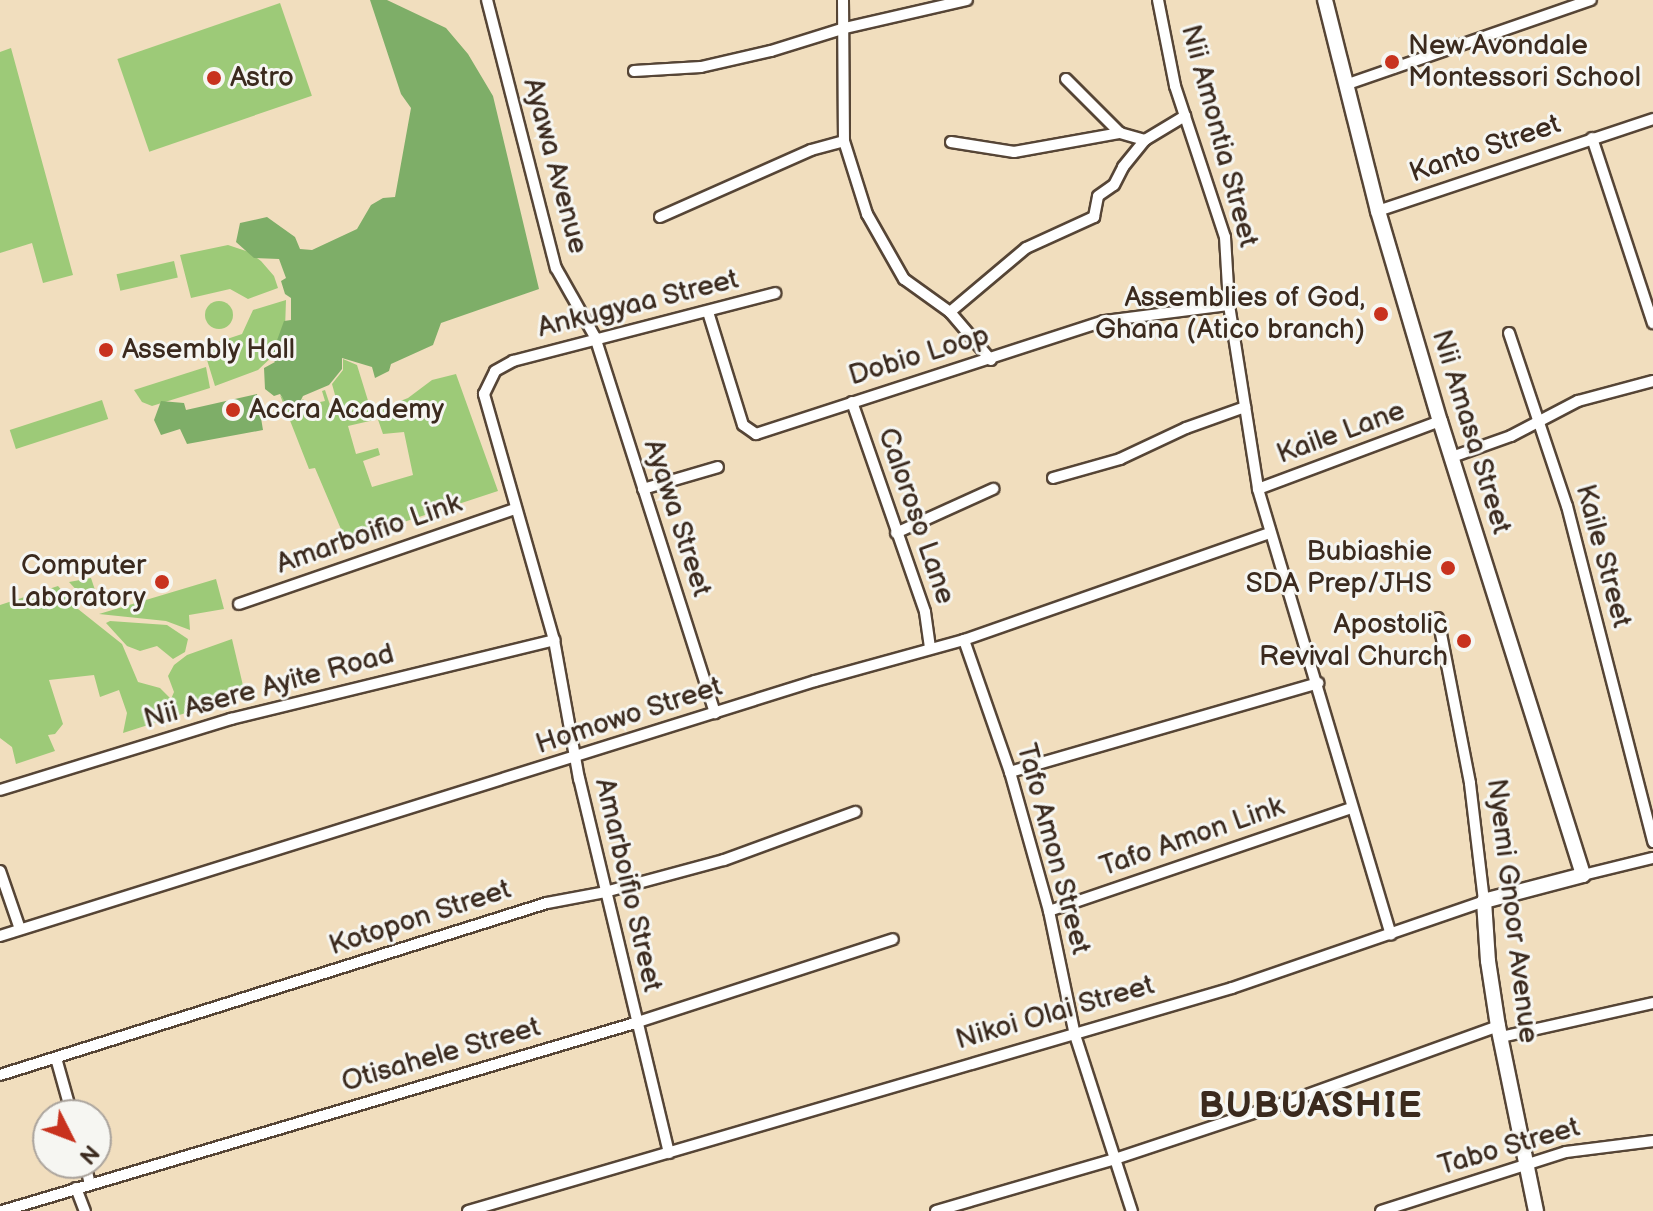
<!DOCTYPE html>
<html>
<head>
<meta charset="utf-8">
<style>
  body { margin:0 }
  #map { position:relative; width:1653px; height:1211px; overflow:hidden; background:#f1debe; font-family:"Balsamiq Sans",sans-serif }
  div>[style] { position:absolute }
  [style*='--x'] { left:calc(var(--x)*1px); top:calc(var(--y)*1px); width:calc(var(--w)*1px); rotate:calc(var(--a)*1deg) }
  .green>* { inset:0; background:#9dca78; transform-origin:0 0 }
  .round { border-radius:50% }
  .forest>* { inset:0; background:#7eae68 }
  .roads { filter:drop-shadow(2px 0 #564536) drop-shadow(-2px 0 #564536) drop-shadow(0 2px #564536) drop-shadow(0 -2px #564536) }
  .street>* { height:10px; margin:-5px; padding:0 5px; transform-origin:5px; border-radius:5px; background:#fff }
  .secondary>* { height:14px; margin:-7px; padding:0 7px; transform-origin:7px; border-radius:7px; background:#fff }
  .dots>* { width:22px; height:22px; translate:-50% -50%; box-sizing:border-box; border:4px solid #f6f6f2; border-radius:50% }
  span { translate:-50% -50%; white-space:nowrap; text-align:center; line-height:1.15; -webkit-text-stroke:6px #f6f6f2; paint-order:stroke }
  .poi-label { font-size:28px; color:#3b2a1e }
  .left { translate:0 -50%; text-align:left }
  .right { translate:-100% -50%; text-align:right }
  .street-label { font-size:28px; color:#3b2a1e }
  .district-label { font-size:36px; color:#3b2a1e; font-weight:700; letter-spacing:2px }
  .north { position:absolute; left:32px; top:1099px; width:80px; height:80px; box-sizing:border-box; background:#f6f6f2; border:2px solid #aba49d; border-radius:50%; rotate:132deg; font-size:22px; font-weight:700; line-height:32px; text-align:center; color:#3b2a1e }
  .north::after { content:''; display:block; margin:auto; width:28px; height:36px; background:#c8321e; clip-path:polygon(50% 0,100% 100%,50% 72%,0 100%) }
</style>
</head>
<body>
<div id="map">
  <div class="green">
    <div style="left:280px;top:3px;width:98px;height:172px;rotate:71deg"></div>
    <div style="clip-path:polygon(11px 48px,73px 275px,43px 283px,32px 243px,0 253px,0 52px)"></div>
    <div style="clip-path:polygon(228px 245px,249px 252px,261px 261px,274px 276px,278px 288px,248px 299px,230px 289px,191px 298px,180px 255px)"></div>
    <div style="left:174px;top:261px;width:17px;height:59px;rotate:77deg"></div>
    <div style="clip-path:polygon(286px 300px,285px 329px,276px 353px,258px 370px,215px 386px,203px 347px,242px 334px,253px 310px)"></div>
    <div class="round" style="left:205px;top:301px;width:28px;height:28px"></div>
    <div style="clip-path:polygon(343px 359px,357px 365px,374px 420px,348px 426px,356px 454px,378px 448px,380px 455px,363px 461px,372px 487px,413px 475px,404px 432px,383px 434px,375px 411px,408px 398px,432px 380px,456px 374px,498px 491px,346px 541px,315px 468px,309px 469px,280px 395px,286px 402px,299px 404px,303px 399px,311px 413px,322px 410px,320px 402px,325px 401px,322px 391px,325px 390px,331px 408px,338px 406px,332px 384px,343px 370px)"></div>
    <div style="clip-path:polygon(206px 367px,210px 388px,152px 406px,142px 402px,134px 390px)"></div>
    <div style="left:102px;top:400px;width:20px;height:97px;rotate:72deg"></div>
    <div style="clip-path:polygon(91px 578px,100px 605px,94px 609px,69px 582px)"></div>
    <div style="clip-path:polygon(216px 579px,224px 609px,189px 615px,190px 630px,166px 621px,99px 614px)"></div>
    <div style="clip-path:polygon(58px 586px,78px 609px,122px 644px,138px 682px,160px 688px,171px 699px,174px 692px,168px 676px,174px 665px,187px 655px,232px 639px,245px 694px,123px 733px,127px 713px,119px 690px,100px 697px,94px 675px,49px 680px,63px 724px,55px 734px,48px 735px,55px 751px,16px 764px,12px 747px,0 738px,0 605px)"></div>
    <div style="clip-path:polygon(110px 621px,167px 625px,188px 639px,185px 652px,173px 659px,157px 646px,140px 651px,127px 646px,106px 623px)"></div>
  </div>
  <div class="forest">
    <div style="clip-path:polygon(370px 0,387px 0,446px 28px,468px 54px,493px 96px,539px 289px,441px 323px,433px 345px,391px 364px,389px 371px,375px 378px,372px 367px,342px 358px,342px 369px,329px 385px,303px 396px,299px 404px,285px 402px,280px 394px,274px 396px,265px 389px,264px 368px,275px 362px,271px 357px,284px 321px,291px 320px,291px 298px,285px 294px,281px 281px,286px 278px,279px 259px,254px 258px,236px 242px,240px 223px,267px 217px,295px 237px,300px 249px,312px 250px,357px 229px,371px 205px,383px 198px,395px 197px,411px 108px,401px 94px)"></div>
    <div style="clip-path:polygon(257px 394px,263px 430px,187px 444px,180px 429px,161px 435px,154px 420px,161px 401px,184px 403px,186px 410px)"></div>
  </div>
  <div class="roads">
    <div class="street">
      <div style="--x:487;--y:0;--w:277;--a:75.6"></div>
      <div style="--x:556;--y:268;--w:79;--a:60.5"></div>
      <div style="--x:595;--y:337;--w:395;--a:72.3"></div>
      <div style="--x:843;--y:0;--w:141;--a:89.6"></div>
      <div style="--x:844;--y:141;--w:77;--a:72.5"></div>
      <div style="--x:867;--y:214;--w:75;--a:60.4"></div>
      <div style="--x:904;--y:279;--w:57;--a:35.7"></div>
      <div style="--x:950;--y:312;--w:63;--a:49.5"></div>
      <div style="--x:1158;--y:0;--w:88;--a:78.8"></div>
      <div style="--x:1175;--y:86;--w:159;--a:71.7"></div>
      <div style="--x:1225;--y:237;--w:68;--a:86.6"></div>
      <div style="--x:1229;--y:305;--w:186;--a:81"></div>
      <div style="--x:1258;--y:489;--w:465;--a:73.4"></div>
      <div style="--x:634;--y:71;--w:67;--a:-3.4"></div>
      <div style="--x:701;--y:67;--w:72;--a:-12.9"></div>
      <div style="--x:771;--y:51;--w:77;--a:-17.3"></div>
      <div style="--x:845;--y:28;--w:125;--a:-12.9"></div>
      <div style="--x:1066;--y:79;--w:76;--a:45"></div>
      <div style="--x:1348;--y:84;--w:257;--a:-19.1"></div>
      <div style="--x:1592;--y:138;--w:195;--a:71.8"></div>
      <div style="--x:951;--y:142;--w:64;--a:9"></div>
      <div style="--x:1014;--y:152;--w:108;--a:-10.2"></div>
      <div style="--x:1120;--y:133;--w:26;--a:16"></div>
      <div style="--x:1378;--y:211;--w:290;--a:-18.5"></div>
      <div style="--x:660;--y:217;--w:165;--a:-23.9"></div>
      <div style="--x:811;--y:150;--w:34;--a:-15"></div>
      <div style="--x:708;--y:312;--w:118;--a:72.8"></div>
      <div style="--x:743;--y:425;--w:16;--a:35"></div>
      <div style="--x:756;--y:434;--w:366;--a:-18"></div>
      <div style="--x:1104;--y:321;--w:126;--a:-7.3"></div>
      <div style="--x:950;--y:312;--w:99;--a:-40.1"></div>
      <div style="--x:1026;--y:248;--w:75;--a:-24.5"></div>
      <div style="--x:1094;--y:217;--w:21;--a:-79"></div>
      <div style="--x:1098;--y:196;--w:19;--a:-35"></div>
      <div style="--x:1114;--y:185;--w:20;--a:-63"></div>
      <div style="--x:1123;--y:167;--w:35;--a:-51"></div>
      <div style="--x:1145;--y:140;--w:47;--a:-31"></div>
      <div style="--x:1509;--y:333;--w:182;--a:71.5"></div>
      <div style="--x:1567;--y:506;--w:347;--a:75.6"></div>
      <div style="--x:852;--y:402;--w:222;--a:70.8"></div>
      <div style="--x:925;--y:612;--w:34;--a:82"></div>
      <div style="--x:1452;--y:457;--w:63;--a:-19.6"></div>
      <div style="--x:1511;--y:436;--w:76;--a:-27.6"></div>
      <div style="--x:1578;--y:401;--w:78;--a:-14.9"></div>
      <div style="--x:1053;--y:478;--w:70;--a:-15.8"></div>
      <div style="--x:1120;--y:459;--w:73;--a:-25.2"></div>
      <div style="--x:1186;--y:428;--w:63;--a:-19.6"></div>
      <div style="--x:643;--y:489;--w:78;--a:-16.3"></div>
      <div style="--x:1258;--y:489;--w:194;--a:-20.5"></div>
      <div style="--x:896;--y:533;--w:107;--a:-24.4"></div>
      <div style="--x:239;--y:604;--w:292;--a:-19"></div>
      <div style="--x:964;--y:640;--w:140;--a:70.8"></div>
      <div style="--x:1010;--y:772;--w:144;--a:74.3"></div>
      <div style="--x:1049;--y:911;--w:127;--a:78.2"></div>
      <div style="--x:1075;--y:1035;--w:185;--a:72.1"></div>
      <div style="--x:1010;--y:772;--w:321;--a:-16.1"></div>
      <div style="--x:0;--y:790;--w:242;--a:-17.1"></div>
      <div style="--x:231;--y:719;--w:333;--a:-13.7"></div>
      <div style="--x:0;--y:871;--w:61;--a:71"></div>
      <div style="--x:1583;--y:875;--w:72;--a:-13.7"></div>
      <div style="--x:1049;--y:911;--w:319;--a:-18.8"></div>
      <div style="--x:0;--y:936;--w:854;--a:-17.37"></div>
      <div style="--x:815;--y:681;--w:155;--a:-15.4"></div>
      <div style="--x:964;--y:640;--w:324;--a:-19.3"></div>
      <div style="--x:1501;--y:1037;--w:156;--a:-12.6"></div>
      <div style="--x:56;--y:1058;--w:59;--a:74.3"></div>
      <div style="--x:0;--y:1075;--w:573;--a:-17.46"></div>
      <div style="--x:547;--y:903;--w:59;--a:-10.7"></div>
      <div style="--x:605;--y:892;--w:123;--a:-15.1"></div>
      <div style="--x:724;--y:860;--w:140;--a:-20.1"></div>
      <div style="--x:669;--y:1153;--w:385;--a:-103.5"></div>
      <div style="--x:579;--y:779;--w:141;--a:-100.2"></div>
      <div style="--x:554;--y:640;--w:256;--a:-105.9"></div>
      <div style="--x:484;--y:394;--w:25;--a:-64"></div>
      <div style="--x:495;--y:371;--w:21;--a:-29"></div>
      <div style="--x:513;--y:361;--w:271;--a:-14.5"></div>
      <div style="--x:85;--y:1163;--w:22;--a:77"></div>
      <div style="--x:76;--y:1188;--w:25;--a:69"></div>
      <div style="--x:2;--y:1211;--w:660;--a:-16.54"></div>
      <div style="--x:635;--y:1023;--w:271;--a:-18"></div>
      <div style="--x:468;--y:1211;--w:796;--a:-16.27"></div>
      <div style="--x:1232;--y:988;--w:267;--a:-19"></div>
      <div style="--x:1484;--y:901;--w:119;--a:-96.8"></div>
      <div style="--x:1470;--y:783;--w:168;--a:-101"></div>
      <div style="--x:936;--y:1211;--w:186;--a:-16.2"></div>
      <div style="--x:1115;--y:1159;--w:199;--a:-18.4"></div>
      <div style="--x:1304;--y:1096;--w:206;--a:-19.8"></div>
      <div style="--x:1381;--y:1211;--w:194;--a:-17.7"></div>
      <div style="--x:1566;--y:1152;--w:88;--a:-7.2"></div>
    </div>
    <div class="secondary">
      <div style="--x:1325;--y:0;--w:218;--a:75.9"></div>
      <div style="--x:1378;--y:211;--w:219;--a:73.6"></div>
      <div style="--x:1440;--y:421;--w:476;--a:72.5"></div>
      <div style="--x:1583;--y:875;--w:102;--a:165.3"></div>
      <div style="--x:1484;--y:901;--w:60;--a:86.2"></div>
      <div style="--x:1488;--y:961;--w:66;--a:81.3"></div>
      <div style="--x:1498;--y:1026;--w:189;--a:78.4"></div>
    </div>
  </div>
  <div class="dots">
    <div style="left:1392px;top:62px;background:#c8321e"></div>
    <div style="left:214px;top:78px;background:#c8321e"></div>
    <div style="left:1381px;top:314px;background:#c8321e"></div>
    <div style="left:106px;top:350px;background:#c8321e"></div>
    <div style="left:233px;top:410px;background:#c8321e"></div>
    <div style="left:1448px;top:568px;background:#c8321e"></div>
    <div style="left:162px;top:582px;background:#c8321e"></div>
    <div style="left:1464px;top:641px;background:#c8321e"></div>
  </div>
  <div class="poi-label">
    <span class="left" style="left:1408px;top:62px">New Avondale<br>Montessori School</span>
    <span class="left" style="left:230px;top:78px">Astro</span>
    <span class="right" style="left:1365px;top:314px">Assemblies of God,<br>Ghana (Atico branch)</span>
    <span class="left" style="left:122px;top:350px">Assembly Hall</span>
    <span class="left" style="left:249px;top:410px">Accra Academy</span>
    <span class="right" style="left:1432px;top:568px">Bubiashie<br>SDA Prep/JHS</span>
    <span class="right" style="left:146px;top:582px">Computer<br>Laboratory</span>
    <span class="right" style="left:1448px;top:641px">Apostolic<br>Revival Church</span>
  </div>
  <div class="street-label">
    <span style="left:1219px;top:136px;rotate:75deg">Nii Amontia Street</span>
    <span style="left:1485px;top:149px;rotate:-19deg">Kanto Street</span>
    <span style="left:555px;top:166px;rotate:75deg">Ayawa Avenue</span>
    <span style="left:638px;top:304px;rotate:-14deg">Ankugyaa Street</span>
    <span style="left:919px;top:356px;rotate:-17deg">Dobio Loop</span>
    <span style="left:1471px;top:432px;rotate:73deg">Nii Amasa Street</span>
    <span style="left:1341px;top:433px;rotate:-20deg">Kaile Lane</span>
    <span style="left:916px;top:516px;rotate:71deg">Caloroso Lane</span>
    <span style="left:677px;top:518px;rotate:72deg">Ayawa Street</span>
    <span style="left:369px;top:534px;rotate:-19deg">Amarboifio Link</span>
    <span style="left:1603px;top:556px;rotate:75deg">Kaile Street</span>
    <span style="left:269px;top:687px;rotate:-15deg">Nii Asere Ayite Road</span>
    <span style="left:629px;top:716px;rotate:-18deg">Homowo Street</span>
    <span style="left:1192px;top:837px;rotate:-19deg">Tafo Amon Link</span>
    <span style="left:1053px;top:849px;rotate:75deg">Tafo Amon Street</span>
    <span style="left:628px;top:885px;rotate:77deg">Amarboifio Street</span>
    <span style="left:1512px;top:911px;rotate:83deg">Nyemi Gnoor Avenue</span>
    <span style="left:420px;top:918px;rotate:-18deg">Kotopon Street</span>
    <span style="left:1055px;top:1013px;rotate:-16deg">Nikoi Olai Street</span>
    <span style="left:441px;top:1055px;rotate:-16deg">Otisahele Street</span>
    <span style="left:1509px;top:1147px;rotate:-16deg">Tabo Street</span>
  </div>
  <div class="district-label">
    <span style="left:1311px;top:1107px">BUBUASHIE</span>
  </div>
  <div class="north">N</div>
</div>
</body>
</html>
